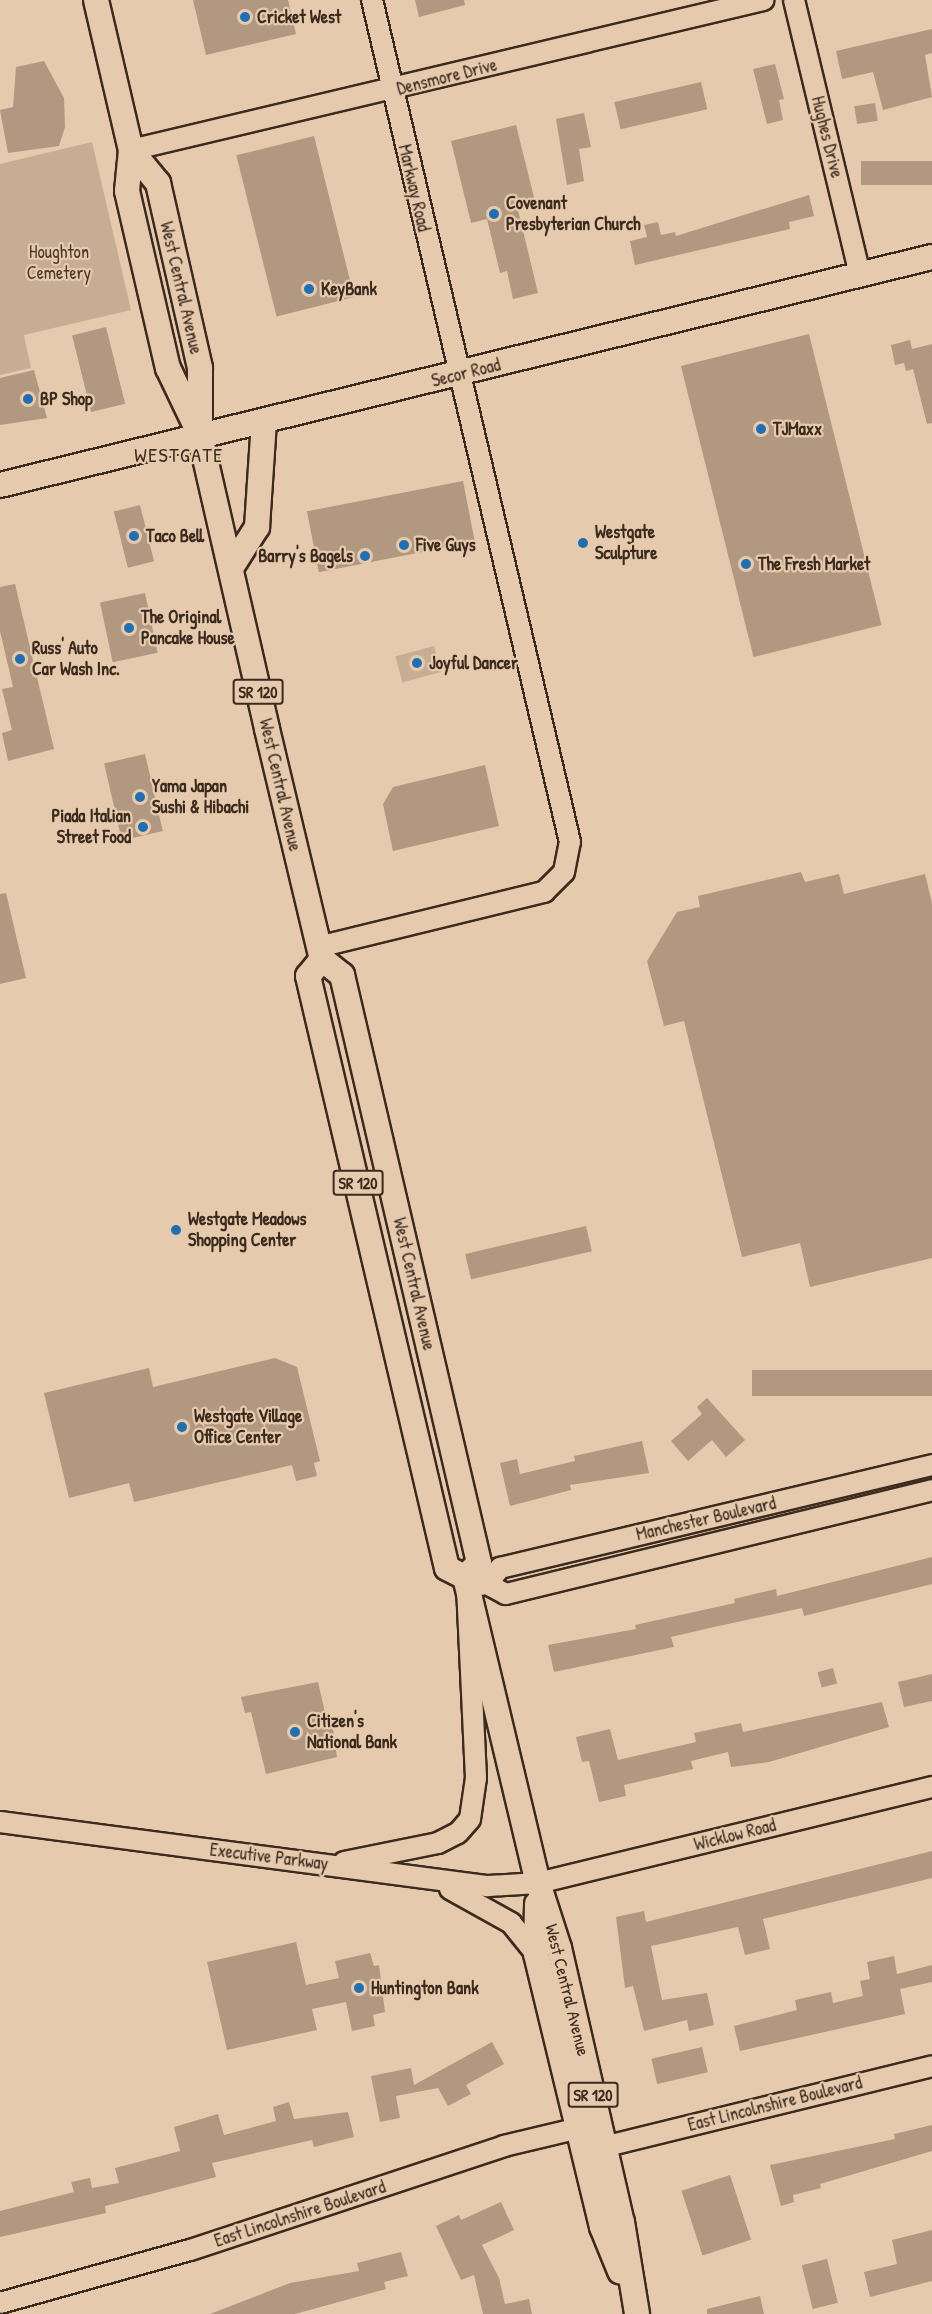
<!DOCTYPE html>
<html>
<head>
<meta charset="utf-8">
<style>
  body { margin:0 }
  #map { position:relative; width:932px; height:2314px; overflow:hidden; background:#e6caad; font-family:"Patrick Hand",sans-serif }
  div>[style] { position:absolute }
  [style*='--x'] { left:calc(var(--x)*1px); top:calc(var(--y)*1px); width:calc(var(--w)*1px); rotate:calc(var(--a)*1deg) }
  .green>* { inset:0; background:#c7ad93; transform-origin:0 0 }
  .building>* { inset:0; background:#b29880; transform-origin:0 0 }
  .roads { filter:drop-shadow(2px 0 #3b2a1e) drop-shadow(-2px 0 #3b2a1e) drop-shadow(0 2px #3b2a1e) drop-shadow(0 -2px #3b2a1e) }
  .minor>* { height:20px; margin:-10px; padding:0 10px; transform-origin:10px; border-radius:10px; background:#e6caad }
  .major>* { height:24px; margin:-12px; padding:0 12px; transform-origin:12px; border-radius:12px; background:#e6caad }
  .dots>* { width:16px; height:16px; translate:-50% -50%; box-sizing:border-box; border:3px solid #e6caad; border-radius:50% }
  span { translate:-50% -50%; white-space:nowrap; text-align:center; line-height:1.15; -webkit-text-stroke:4.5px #e6caad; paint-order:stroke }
  .shield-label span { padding:2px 4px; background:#e6caad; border:2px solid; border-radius:4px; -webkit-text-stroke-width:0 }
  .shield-label { font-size:16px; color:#3b2a1e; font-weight:700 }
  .poi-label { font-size:18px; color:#3b2a1e; font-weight:700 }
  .left { translate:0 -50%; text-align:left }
  .right { translate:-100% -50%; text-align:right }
  .street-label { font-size:18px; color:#3b2a1e }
  .park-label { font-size:18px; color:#49372a }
  .neighbourhood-label { font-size:20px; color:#3b2a1e; letter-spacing:1.5px }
</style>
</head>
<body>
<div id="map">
  <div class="green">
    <div style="clip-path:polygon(92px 142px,131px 310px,24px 335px,31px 368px,0 375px,0 164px)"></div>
    <div style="left:434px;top:646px;width:27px;height:40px;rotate:75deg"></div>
  </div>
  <div class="building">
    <div style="clip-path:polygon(193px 0,288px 0,296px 34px,206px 55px)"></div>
    <div style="clip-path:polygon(415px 0,464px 0,465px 5px,419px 17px)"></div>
    <div style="clip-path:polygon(932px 29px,932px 53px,925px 55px,932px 97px,883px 110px,873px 72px,842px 79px,836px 51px)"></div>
    <div style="clip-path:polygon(44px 61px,64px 98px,65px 127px,59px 146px,8px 153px,0 110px,13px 107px,16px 67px)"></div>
    <div style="clip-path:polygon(775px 64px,784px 99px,779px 100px,783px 120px,767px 124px,753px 69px)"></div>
    <div style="left:701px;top:82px;width:28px;height:89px;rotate:77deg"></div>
    <div style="left:875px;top:103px;width:18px;height:21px;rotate:81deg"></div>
    <div style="clip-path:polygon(584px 113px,591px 147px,579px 149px,584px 181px,567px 185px,556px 119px)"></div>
    <div style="clip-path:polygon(516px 125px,536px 205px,518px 210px,538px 293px,513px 299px,507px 271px,500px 273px,487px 219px,471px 223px,451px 141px)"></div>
    <div style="left:314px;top:136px;width:166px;height:80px;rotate:76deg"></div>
    <div style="left:932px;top:161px;width:24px;height:71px;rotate:90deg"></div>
    <div style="clip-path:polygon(809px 195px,814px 216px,789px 222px,790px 229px,635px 265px,630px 241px,647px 237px,644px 225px,658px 222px,661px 235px,675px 232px,676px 236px)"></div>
    <div style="left:106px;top:327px;width:79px;height:35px;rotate:76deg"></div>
    <div style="left:809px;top:334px;width:300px;height:132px;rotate:76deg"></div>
    <div style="clip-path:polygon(910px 340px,912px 349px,932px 344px,932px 423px,927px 424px,913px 369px,906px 371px,904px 363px,895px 365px,891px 345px)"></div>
    <div style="clip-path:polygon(34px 370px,47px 418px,0 425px,0 378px)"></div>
    <div style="left:463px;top:481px;width:62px;height:159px;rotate:79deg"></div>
    <div style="left:140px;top:505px;width:58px;height:27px;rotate:76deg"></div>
    <div style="clip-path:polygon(15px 584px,54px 749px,8px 761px,2px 733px,12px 730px,2px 689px,13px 687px,0 631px,0 587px)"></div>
    <div style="left:145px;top:593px;width:61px;height:46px;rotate:78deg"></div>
    <div style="left:145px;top:754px;width:79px;height:42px;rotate:77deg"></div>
    <div style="clip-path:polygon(485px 765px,499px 826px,393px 851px,383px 804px,393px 787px)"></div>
    <div style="clip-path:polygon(801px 872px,805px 882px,839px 874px,844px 894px,925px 874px,932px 903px,932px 1258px,810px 1287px,800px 1243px,742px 1257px,684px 1021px,664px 1026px,647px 961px,677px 912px,700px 907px,698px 896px)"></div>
    <div style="clip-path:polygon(6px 893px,26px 978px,0 984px,0 894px)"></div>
    <div style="left:586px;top:1226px;width:26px;height:124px;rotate:77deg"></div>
    <div style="clip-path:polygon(275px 1358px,297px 1367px,320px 1461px,314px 1463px,317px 1476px,296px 1481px,292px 1465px,134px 1502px,129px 1483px,69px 1498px,44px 1393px,149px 1368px,153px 1387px)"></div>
    <div style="left:932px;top:1370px;width:26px;height:180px;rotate:90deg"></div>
    <div style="clip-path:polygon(707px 1398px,745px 1440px,726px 1457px,712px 1440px,688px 1461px,671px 1441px,702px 1414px,697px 1407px)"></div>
    <div style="clip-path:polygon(642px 1441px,649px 1473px,570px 1485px,571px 1490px,510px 1506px,500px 1463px,517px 1459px,520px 1474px,575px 1461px,574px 1456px)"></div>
    <div style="clip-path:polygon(932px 1557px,932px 1584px,804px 1616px,802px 1608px,714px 1627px,671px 1637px,674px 1647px,554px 1672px,548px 1645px,636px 1629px,635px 1625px,735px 1603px,734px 1599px,776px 1589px,777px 1596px)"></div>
    <div style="left:833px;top:1668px;width:16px;height:16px;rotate:75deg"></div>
    <div style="clip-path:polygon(932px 1674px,932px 1701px,904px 1707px,898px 1682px)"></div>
    <div style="clip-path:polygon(318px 1682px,327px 1721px,332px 1722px,337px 1757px,266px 1774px,251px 1712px,245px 1713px,241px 1697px)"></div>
    <div style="clip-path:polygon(882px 1702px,889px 1727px,769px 1762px,731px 1767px,728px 1752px,691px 1761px,693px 1769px,624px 1785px,626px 1796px,599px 1802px,589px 1761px,582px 1762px,576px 1737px,610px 1729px,618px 1760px,696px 1742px,694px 1733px,741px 1723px,743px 1732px)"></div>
    <div style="clip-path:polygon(932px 1851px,932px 1878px,763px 1919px,770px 1949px,745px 1955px,738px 1927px,651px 1946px,662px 2000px,707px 1993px,714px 2025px,689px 2031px,687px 2020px,644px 2031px,633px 1986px,625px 1988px,616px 1917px,644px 1911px,646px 1922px)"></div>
    <div style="clip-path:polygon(296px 1942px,306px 1985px,339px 1978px,335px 1961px,370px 1953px,374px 1966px,379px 1965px,385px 2012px,373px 2015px,375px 2026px,352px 2031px,346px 2002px,312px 2009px,317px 2030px,227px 2050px,207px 1962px)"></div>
    <div style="clip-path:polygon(894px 1956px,897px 1974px,932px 1965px,932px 1982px,900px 1989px,905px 2014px,740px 2051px,734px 2026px,797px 2010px,795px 2000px,831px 1992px,833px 2003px,863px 1996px,860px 1981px,870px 1979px,867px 1962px)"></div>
    <div style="clip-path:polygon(492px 2042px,504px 2064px,466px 2085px,471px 2094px,448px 2106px,438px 2088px,396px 2096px,400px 2118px,380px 2122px,371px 2076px,411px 2068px,414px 2085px)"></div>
    <div style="left:702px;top:2047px;width:26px;height:52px;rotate:77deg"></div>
    <div style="clip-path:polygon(289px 2102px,294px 2119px,348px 2112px,354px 2137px,314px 2147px,312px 2140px,212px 2163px,216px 2177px,105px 2206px,106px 2213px,0 2237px,0 2211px,74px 2192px,71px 2182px,90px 2178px,92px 2188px,119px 2183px,115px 2168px,180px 2151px,174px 2127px,218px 2114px,224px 2135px,276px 2121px,273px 2107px)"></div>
    <div style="clip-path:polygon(932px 2125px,932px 2151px,820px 2184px,821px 2188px,793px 2195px,794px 2202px,781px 2206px,770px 2165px,895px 2139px,894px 2134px)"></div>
    <div style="left:730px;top:2175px;width:68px;height:51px;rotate:72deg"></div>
    <div style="clip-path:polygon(501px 2202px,514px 2230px,482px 2245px,499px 2278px,505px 2304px,529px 2299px,532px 2314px,483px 2314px,474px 2275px,461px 2280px,436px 2226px,459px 2215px,461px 2220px)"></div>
    <div style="clip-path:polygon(932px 2230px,932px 2281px,870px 2297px,864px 2272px,897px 2264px,892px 2240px)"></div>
    <div style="clip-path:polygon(401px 2252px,408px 2276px,384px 2282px,386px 2289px,295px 2314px,210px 2314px,290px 2283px,359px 2271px,357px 2263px)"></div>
    <div style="left:827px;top:2259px;width:45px;height:26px;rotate:76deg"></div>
    <div style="clip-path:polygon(760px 2296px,764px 2314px,707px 2314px,707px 2309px)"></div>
  </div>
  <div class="roads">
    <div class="minor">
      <div style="--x:794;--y:0;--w:282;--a:76.5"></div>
      <div style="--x:131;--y:150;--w:650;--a:-13.35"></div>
      <div style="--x:318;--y:947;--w:233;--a:-13.7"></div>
      <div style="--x:544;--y:892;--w:28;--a:-45"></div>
      <div style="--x:564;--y:872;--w:31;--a:-79"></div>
      <div style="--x:570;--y:842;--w:865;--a:-103.23"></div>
      <div style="--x:487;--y:1584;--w:21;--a:-51"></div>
      <div style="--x:500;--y:1568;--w:444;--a:-13.4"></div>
      <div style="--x:0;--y:1822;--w:492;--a:7.5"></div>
      <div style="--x:488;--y:1886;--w:50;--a:-3.4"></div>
      <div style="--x:538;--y:1883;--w:406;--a:-13.7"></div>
      <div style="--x:344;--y:1862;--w:96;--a:-11.4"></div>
      <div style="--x:438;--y:1843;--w:22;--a:-27"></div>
      <div style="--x:458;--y:1833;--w:18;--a:-49"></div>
      <div style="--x:470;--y:1819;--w:41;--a:-81.7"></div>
      <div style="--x:476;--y:1778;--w:191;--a:-92.7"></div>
      <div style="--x:467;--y:1587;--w:20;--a:-9"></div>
      <div style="--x:487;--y:1584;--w:21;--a:28"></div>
      <div style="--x:506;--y:1594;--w:439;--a:-13.7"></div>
      <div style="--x:450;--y:1889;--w:70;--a:29.1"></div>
      <div style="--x:511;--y:1923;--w:40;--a:51"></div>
      <div style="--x:591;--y:2150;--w:351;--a:-13.8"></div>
      <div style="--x:0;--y:2303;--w:197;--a:-15.6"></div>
      <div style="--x:190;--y:2250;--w:331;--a:-18.3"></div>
      <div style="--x:504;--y:2146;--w:90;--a:-13.4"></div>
    </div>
    <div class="major">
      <div style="--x:96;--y:0;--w:154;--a:76.9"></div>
      <div style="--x:131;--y:150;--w:41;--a:95.6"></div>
      <div style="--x:127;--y:191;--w:182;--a:77"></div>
      <div style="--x:168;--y:368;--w:70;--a:64.5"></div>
      <div style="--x:131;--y:150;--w:43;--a:50.7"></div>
      <div style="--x:158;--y:183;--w:190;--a:77.2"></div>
      <div style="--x:200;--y:368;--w:68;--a:90"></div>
      <div style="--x:200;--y:436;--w:301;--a:77.1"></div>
      <div style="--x:267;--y:729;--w:236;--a:76.6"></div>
      <div style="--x:322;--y:959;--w:26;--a:39"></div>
      <div style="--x:342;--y:975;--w:604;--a:76.88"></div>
      <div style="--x:479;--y:1563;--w:20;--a:135"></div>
      <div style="--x:0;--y:485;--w:959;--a:-13.75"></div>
      <div style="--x:231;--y:568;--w:49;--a:-57.6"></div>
      <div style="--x:257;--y:527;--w:106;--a:-86.2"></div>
      <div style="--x:322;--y:959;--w:22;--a:129"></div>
      <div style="--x:308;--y:976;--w:608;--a:76.79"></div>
      <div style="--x:447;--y:1568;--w:20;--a:27"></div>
      <div style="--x:465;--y:1577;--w:315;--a:76.6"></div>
      <div style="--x:538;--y:1883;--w:68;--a:72.1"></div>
      <div style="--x:559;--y:1948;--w:281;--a:77.1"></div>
      <div style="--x:622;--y:2222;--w:93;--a:80.7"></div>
      <div style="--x:537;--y:1904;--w:50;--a:91.1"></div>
      <div style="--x:536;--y:1954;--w:281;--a:76.4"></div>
      <div style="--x:602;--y:2227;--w:48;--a:67.8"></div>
    </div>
  </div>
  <div class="dots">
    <div style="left:245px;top:17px;background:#1f6fb2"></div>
    <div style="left:494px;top:214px;background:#1f6fb2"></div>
    <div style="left:309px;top:289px;background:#1f6fb2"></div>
    <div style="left:28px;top:399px;background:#1f6fb2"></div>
    <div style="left:761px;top:429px;background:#1f6fb2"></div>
    <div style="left:134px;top:536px;background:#1f6fb2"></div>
    <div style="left:583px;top:543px;background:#1f6fb2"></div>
    <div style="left:404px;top:545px;background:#1f6fb2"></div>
    <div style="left:365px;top:556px;background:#1f6fb2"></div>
    <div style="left:746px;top:564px;background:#1f6fb2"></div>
    <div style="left:129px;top:628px;background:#1f6fb2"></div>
    <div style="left:20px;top:659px;background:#1f6fb2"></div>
    <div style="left:417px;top:663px;background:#1f6fb2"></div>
    <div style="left:140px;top:797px;background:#1f6fb2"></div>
    <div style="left:143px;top:827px;background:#1f6fb2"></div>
    <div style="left:176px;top:1230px;background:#1f6fb2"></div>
    <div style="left:182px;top:1427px;background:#1f6fb2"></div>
    <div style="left:295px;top:1732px;background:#1f6fb2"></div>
    <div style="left:359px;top:1988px;background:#1f6fb2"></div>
  </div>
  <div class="shield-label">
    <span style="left:258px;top:692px">SR 120</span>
    <span style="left:358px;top:1183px">SR 120</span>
    <span style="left:593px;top:2095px">SR 120</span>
  </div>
  <div class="poi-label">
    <span class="left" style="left:257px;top:17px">Cricket West</span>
    <span class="left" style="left:506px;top:214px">Covenant<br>Presbyterian Church</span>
    <span class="left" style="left:321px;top:289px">KeyBank</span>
    <span class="left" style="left:40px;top:399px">BP Shop</span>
    <span class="left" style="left:773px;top:429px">TJMaxx</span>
    <span class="left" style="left:595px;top:543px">Westgate<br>Sculpture</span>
    <span class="left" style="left:146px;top:536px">Taco Bell</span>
    <span class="left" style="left:416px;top:545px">Five Guys</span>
    <span class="right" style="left:353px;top:556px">Barry's Bagels</span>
    <span class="left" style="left:758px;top:564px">The Fresh Market</span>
    <span class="left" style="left:141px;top:628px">The Original<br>Pancake House</span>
    <span class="left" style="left:32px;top:659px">Russ' Auto<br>Car Wash Inc.</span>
    <span class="left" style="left:429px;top:663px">Joyful Dancer</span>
    <span class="left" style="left:152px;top:797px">Yama Japan<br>Sushi &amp; Hibachi</span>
    <span class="right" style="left:131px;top:827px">Piada Italian<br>Street Food</span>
    <span class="left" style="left:188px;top:1230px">Westgate Meadows<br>Shopping Center</span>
    <span class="left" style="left:194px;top:1427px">Westgate Village<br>Office Center</span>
    <span class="left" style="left:307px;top:1732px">Citizen's<br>National Bank</span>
    <span class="left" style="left:371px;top:1988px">Huntington Bank</span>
  </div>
  <div class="street-label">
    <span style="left:447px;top:77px;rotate:-14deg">Densmore Drive</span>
    <span style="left:827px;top:137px;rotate:76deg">Hughes Drive</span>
    <span style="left:414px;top:188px;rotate:77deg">Markway Road</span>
    <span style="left:181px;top:288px;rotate:77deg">West Central Avenue</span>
    <span style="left:466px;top:373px;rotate:-14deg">Secor Road</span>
    <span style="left:280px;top:785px;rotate:77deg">West Central Avenue</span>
    <span style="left:414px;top:1284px;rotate:77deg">West Central Avenue</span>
    <span style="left:706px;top:1519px;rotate:-13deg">Manchester Boulevard</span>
    <span style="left:735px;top:1835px;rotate:-14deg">Wicklow Road</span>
    <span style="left:269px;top:1857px;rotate:7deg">Executive Parkway</span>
    <span style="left:567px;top:1990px;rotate:76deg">West Central Avenue</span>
    <span style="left:775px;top:2104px;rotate:-14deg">East Lincolnshire Boulevard</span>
    <span style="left:300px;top:2214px;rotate:-18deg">East Lincolnshire Boulevard</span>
  </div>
  <div class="park-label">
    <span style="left:59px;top:263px">Houghton<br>Cemetery</span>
  </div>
  <div class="neighbourhood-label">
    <span style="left:179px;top:454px">WESTGATE</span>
  </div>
</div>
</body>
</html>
